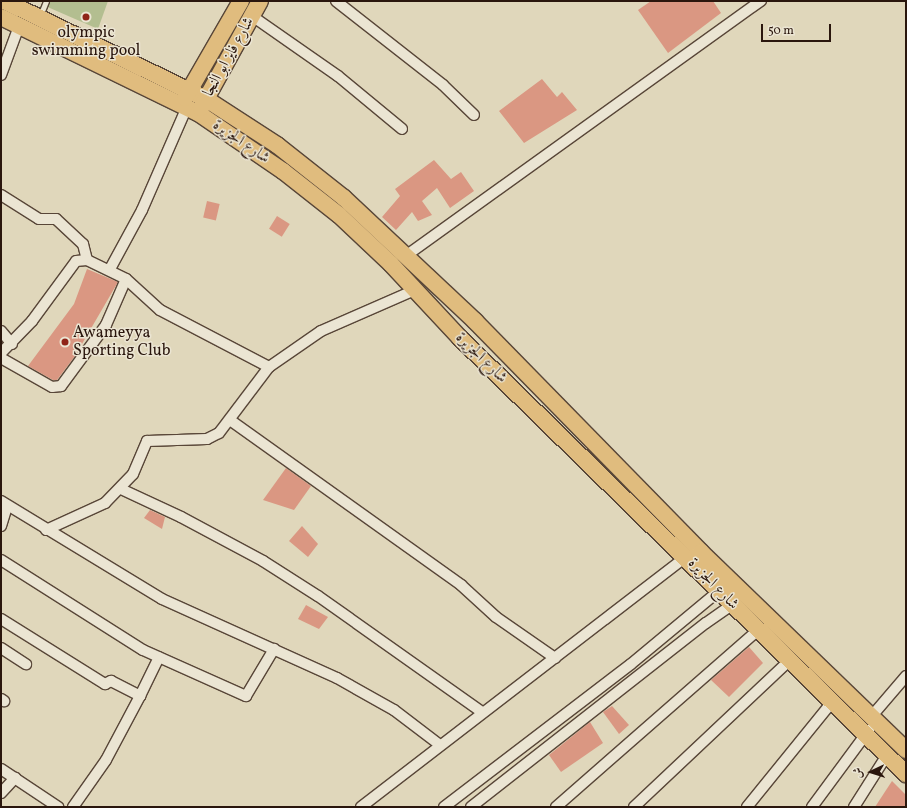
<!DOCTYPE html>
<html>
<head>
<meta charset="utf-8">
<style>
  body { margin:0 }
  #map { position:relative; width:907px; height:808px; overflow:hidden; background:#e0d7bb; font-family:Vollkorn,Amiri,serif }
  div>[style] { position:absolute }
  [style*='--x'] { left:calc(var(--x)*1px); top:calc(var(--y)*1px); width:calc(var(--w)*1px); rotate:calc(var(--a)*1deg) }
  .green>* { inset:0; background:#b3be90 }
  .building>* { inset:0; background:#da9782; transform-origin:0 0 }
  .roads { filter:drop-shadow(1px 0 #584638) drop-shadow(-1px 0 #584638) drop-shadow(0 1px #584638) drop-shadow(0 -1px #584638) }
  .lane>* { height:5px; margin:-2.5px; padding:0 2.5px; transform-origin:2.5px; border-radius:2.5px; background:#ebe5d3 }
  .street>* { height:10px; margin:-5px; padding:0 5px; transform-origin:5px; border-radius:5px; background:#ebe5d3 }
  .primary>* { height:16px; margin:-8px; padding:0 8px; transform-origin:8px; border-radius:8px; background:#e0bc7e }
  .dots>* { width:11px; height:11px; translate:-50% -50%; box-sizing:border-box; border:2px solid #ebe5d3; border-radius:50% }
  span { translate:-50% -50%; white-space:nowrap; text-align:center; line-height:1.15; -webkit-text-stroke:3px #ebe5d3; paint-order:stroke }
  .poi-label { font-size:16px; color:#2a160d }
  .left { translate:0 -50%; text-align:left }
  .street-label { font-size:16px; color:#2a160d }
  .frame { position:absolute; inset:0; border:2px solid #2a160d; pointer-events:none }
  .north { position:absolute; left:851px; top:752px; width:40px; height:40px; -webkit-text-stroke:3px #ebe5d3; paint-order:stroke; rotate:266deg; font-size:11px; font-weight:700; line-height:16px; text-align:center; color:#2a160d }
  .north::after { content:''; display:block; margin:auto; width:14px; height:18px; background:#2a160d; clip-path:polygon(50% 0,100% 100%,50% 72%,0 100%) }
  .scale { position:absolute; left:761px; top:24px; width:70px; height:18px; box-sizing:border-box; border:2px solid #2a160d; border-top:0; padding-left:5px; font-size:12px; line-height:14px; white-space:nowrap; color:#2a160d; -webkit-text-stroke:3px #ebe5d3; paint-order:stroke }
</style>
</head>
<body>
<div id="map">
  <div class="green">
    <div style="clip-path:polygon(45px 1px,108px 1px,98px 29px,43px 5px)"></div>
  </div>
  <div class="building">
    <div style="clip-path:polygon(651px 1px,713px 1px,721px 13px,668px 53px,638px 10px)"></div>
    <div style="clip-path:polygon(542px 79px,557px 97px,562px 92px,577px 110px,524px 143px,499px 111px)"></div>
    <div style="clip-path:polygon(434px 160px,451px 179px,461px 172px,474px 191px,450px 208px,437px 188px,422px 201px,432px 215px,418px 221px,412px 212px,396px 230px,382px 217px,400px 196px,395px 189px)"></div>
    <div style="left:207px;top:201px;width:13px;height:17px;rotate:13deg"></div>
    <div style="left:277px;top:216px;width:15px;height:15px;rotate:32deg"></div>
    <div style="clip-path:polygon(87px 269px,118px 282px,75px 356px,57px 380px,53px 380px,28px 366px,74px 304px)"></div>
    <div style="clip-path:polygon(286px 468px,311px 486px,294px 510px,263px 500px)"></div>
    <div style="clip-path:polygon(150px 510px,165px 517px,162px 529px,144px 518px)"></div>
    <div style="clip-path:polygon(302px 526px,318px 544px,308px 557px,289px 541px)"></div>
    <div style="clip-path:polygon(306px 605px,328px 617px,319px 629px,298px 619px)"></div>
    <div style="clip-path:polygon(749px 647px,763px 663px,729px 697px,711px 680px)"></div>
    <div style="clip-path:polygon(612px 706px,629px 725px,619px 734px,603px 712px)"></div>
    <div style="clip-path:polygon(590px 722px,603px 743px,561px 772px,549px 755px)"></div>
    <div style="clip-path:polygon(892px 781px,906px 795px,906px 807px,875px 807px)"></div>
  </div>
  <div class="roads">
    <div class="lane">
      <div style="--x:40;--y:16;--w:16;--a:-68"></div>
    </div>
    <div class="street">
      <div style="--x:336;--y:1;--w:136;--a:38.1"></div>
      <div style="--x:443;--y:85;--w:43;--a:44.1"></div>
      <div style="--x:252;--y:16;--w:105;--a:34.9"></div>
      <div style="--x:338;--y:76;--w:83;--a:39.6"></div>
      <div style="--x:1;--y:75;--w:52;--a:-69.8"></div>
      <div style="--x:1;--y:195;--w:45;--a:32.3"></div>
      <div style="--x:39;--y:219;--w:17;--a:0"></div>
      <div style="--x:56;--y:219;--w:37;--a:43"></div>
      <div style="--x:83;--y:244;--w:16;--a:76"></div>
      <div style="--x:407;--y:255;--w:436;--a:-35.7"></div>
      <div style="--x:110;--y:269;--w:67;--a:-61.5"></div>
      <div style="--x:142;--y:210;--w:112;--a:-66.4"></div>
      <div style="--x:126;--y:279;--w:46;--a:42.4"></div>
      <div style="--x:160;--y:310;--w:123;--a:27.6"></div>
      <div style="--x:269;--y:367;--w:63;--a:-34.7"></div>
      <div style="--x:321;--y:331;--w:103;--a:-23.6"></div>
      <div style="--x:1;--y:331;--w:17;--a:50"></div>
      <div style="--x:1;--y:353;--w:45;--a:-45.9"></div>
      <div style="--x:32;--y:321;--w:74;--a:-53.7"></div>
      <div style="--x:76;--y:261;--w:11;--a:-5"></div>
      <div style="--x:87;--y:260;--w:43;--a:26"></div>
      <div style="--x:126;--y:279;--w:50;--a:113.5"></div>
      <div style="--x:106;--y:325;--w:76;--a:126.4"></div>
      <div style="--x:61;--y:386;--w:9;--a:174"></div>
      <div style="--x:52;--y:387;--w:59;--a:-150.4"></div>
      <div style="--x:230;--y:420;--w:284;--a:35.5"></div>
      <div style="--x:461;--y:585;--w:47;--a:42.4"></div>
      <div style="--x:496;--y:617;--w:72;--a:34.8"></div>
      <div style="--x:121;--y:489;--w:66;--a:25"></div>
      <div style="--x:181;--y:517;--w:93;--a:28.2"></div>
      <div style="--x:263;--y:561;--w:65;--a:32.5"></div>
      <div style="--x:318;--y:596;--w:201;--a:35.3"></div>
      <div style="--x:1;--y:501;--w:188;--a:31.3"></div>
      <div style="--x:162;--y:599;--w:192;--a:24.3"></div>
      <div style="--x:337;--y:678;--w:65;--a:29.3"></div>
      <div style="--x:394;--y:710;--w:58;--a:37.3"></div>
      <div style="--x:1;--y:526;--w:21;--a:-73"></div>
      <div style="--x:46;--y:530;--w:65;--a:-24.6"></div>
      <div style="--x:105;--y:503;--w:40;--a:-46"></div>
      <div style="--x:133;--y:474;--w:36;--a:-67"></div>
      <div style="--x:147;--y:441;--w:60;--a:-1.9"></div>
      <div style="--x:207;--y:439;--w:13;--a:-27"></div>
      <div style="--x:219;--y:433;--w:83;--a:-52.9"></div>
      <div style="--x:1;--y:560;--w:168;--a:32.4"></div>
      <div style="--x:143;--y:650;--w:113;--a:24.1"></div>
      <div style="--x:246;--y:696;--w:55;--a:-59.2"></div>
      <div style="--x:1;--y:619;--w:123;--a:32"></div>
      <div style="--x:105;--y:684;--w:7;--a:-27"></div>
      <div style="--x:111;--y:681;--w:33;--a:27"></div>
      <div style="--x:140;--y:696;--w:43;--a:-64"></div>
      <div style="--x:1;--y:648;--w:30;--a:33"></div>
      <div style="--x:1;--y:699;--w:4;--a:34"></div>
      <div style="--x:871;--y:717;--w:54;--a:-49.5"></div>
      <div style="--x:1;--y:769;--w:69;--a:33.7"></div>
      <div style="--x:1;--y:793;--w:21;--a:-47"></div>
      <div style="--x:73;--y:807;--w:57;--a:-54.9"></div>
      <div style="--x:106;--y:760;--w:72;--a:-62"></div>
      <div style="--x:361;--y:807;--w:410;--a:-37.6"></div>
      <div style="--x:444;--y:807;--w:235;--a:-37.4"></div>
      <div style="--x:631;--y:664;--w:114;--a:-39.7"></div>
      <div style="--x:471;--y:807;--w:298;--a:-38.1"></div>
      <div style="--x:706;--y:623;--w:32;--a:-35"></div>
      <div style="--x:556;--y:807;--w:269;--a:-41.2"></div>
      <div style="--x:634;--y:807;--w:213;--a:-43.3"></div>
      <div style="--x:747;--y:807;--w:135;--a:-51"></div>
      <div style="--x:812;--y:807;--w:96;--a:-53.5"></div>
      <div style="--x:854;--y:807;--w:62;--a:-57.6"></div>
    </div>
    <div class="primary">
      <div style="--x:5;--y:1;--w:224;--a:26"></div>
      <div style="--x:206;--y:99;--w:85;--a:32.9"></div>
      <div style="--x:277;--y:145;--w:85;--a:38.3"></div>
      <div style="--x:344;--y:198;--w:180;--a:43.2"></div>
      <div style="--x:475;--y:321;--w:323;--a:45.6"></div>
      <div style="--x:701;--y:552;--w:285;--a:44"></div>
      <div style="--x:1;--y:17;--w:219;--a:26"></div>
      <div style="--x:198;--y:113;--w:103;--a:34.3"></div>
      <div style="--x:283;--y:171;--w:71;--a:38.2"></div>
      <div style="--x:339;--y:215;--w:71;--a:43.3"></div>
      <div style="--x:391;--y:264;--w:101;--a:47"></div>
      <div style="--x:460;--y:338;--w:624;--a:44.35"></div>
      <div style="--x:185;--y:98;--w:112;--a:-60"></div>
      <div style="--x:201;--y:108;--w:122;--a:-61.1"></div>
    </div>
  </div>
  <div class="dots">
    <div style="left:86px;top:17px;background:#8f2418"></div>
    <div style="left:65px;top:342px;background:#8f2418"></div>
  </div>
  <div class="poi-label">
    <span style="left:86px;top:42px">olympic<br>swimming pool</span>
    <span class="left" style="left:73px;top:342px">Awameyya<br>Sporting Club</span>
  </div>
  <div class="street-label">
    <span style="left:229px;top:57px;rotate:-61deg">شارع فايز ابو النجا</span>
    <span style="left:241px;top:142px;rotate:34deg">شارع الجزيرة</span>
    <span style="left:481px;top:358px;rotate:44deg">شارع الجزيرة</span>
    <span style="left:713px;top:584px;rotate:46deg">شارع الجزيرة</span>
  </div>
  <div class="frame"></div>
  <div class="north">ش</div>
  <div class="scale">50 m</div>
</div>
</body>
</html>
